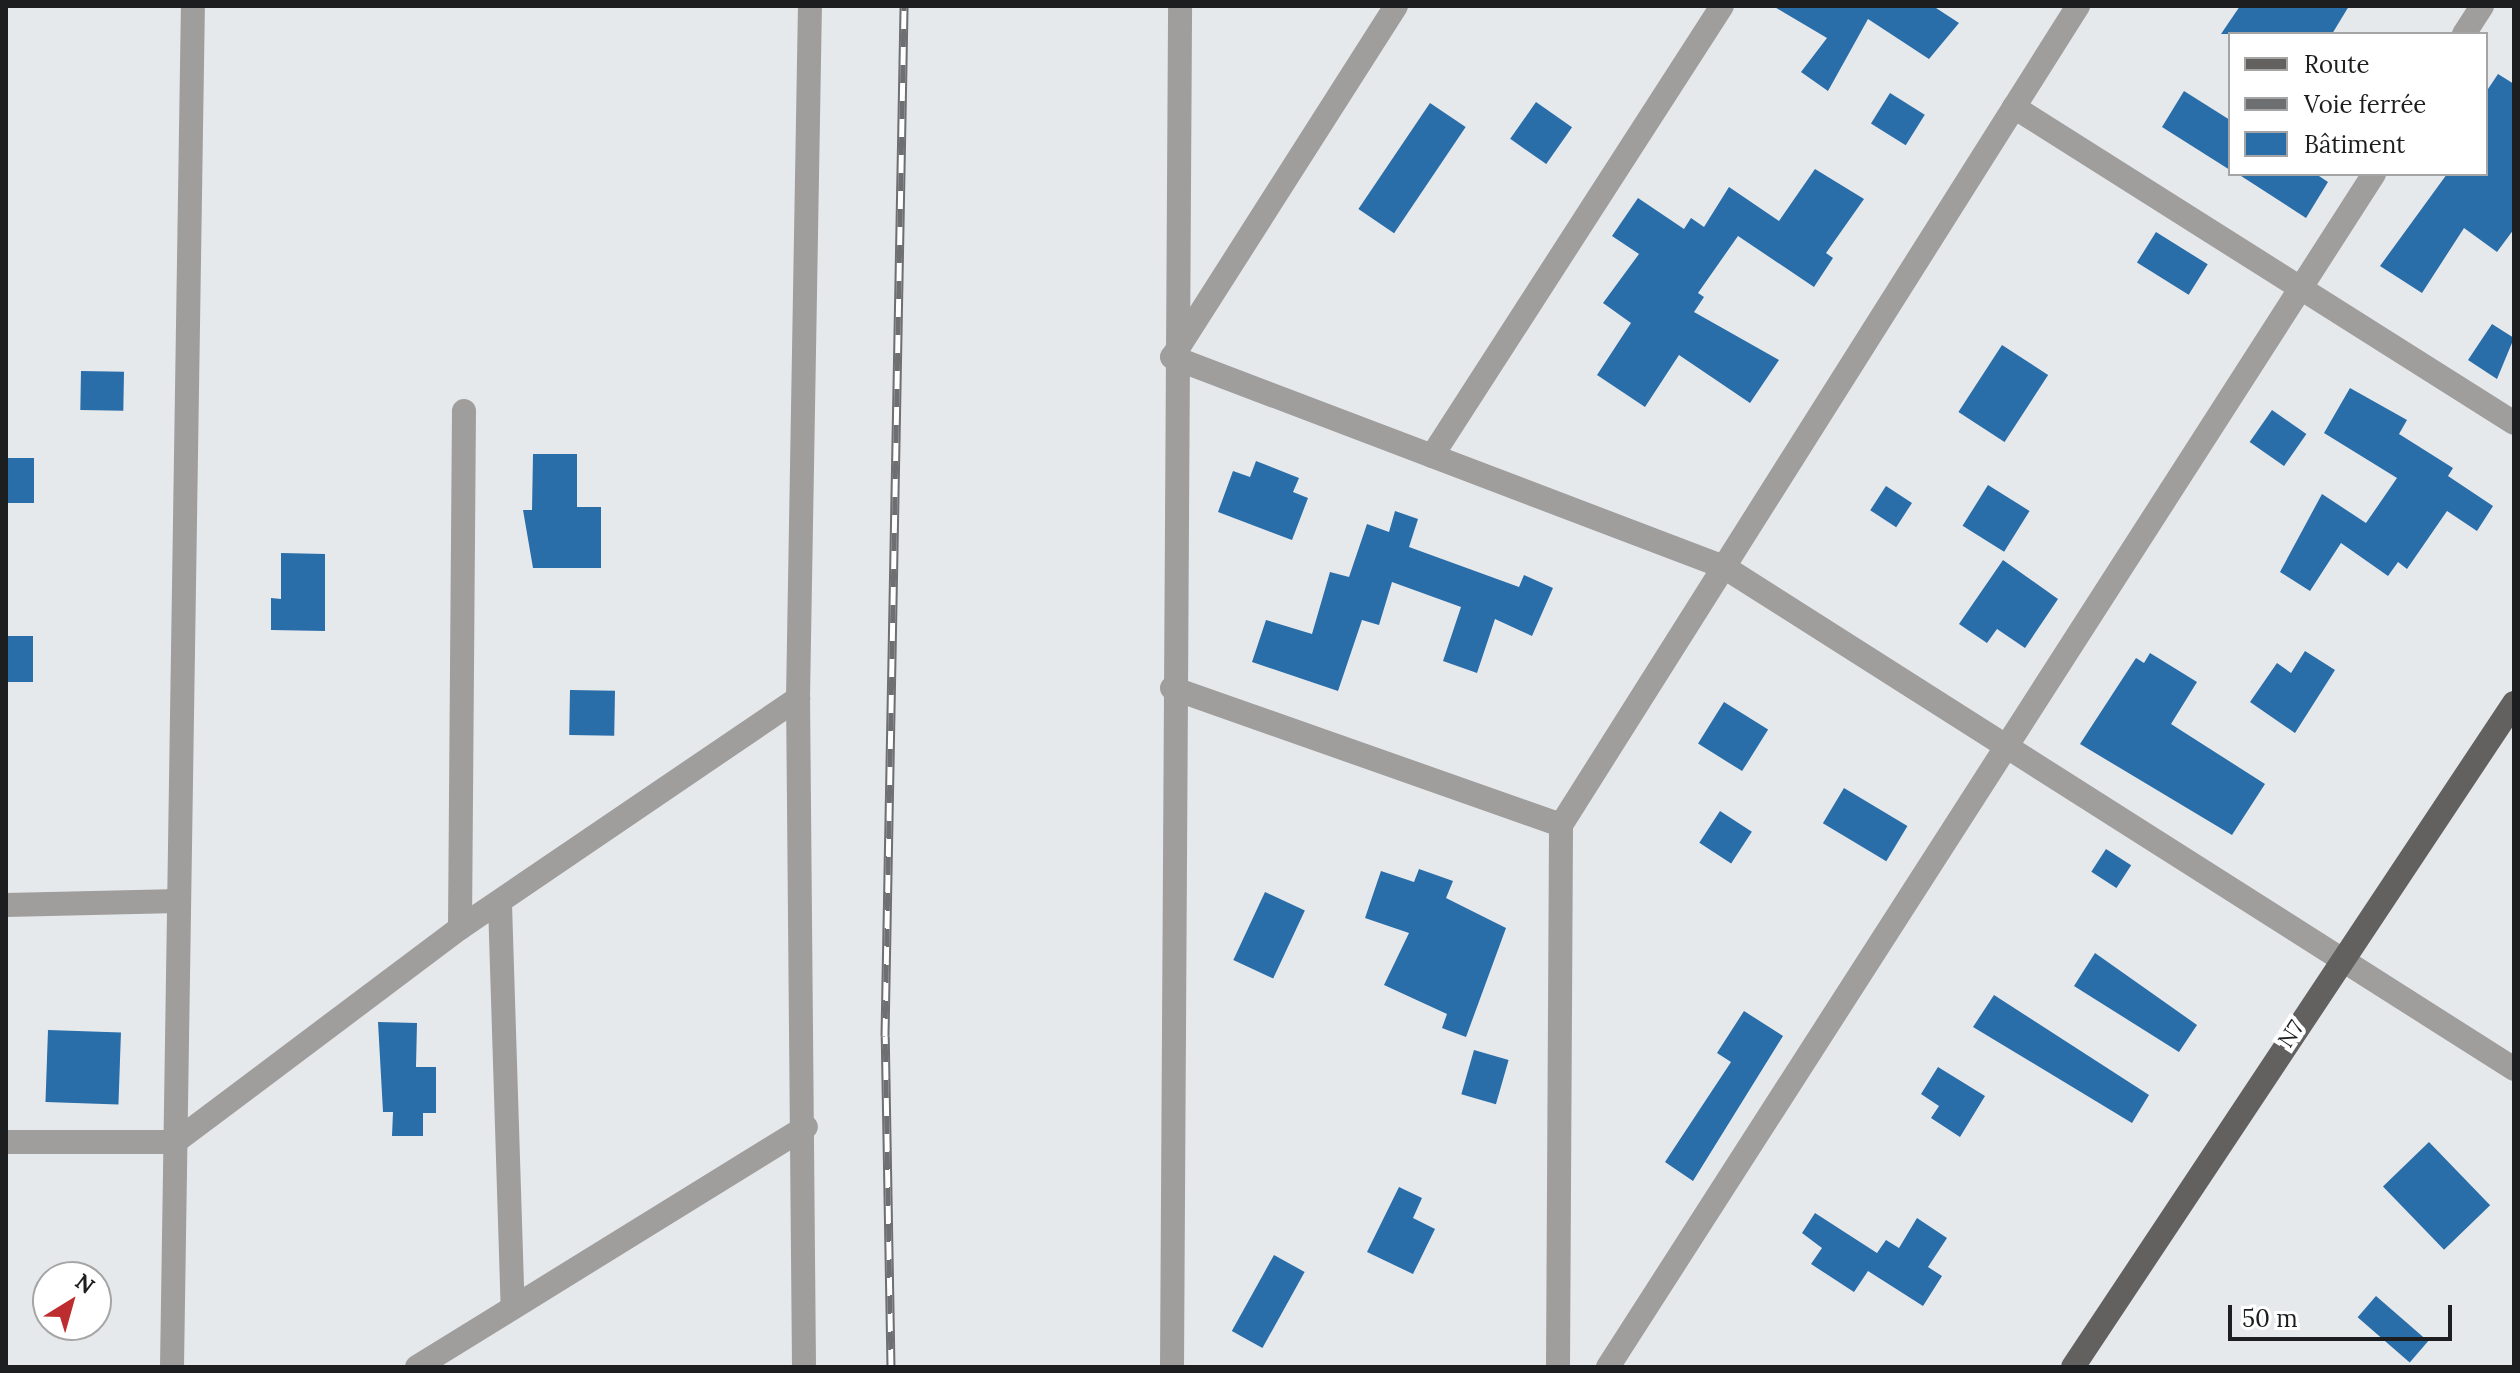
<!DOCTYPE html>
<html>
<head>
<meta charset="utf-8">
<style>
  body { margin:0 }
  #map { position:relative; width:2520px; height:1373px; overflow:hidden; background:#e6e9ec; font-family:Lora,serif }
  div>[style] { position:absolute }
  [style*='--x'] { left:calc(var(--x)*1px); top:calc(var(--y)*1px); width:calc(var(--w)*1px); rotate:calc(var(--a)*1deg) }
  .building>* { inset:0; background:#296da9; transform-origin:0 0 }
  .street>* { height:24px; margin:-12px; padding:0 12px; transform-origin:12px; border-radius:12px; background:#9f9e9d }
  .primary>* { height:24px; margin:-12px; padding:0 12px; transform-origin:12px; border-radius:12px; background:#63615f }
  .rail>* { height:9px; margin-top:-4.5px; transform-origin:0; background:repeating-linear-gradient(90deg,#fff 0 18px,#6d6f71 0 36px); box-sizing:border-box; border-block:2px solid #6d6f71 }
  span { translate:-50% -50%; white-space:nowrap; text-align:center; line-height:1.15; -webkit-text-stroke:8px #fff; paint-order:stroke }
  .street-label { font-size:22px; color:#1d1e1f }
  .frame { position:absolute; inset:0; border:8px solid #1d1e1f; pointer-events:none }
  .legend { position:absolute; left:2228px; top:32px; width:260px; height:144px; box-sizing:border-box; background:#fff; border:2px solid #a5a5a5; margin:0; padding:10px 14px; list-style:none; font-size:24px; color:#1d1e1f }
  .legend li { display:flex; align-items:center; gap:16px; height:40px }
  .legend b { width:40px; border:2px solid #a5a5a5 }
  .north { position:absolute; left:32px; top:1261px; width:80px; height:80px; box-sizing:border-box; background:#fff; border:2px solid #a5a5a5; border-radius:50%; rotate:37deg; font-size:22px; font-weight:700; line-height:32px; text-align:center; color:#1d1e1f }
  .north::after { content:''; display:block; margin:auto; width:28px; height:36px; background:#bd2d30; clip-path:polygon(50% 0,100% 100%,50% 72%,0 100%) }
  .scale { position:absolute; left:2228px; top:1305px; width:224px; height:36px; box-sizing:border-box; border:4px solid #1d1e1f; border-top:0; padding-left:10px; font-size:24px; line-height:28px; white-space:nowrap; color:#1d1e1f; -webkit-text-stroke:6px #fff; paint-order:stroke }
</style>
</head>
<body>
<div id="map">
  <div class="building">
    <div style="clip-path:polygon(1773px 6px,1933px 6px,1959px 23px,1929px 59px,1868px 19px,1828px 91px,1801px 72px,1827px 38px)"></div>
    <div style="clip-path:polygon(2240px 6px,2349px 6px,2332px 34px,2221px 34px)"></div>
    <div style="clip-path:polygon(2498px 74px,2514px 84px,2514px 229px,2497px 252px,2464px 228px,2422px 293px,2380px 266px,2447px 174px,2486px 174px,2486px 92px)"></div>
    <div style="clip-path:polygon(2184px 91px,2230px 120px,2230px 170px,2162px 127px)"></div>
    <div style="left:1890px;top:93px;width:41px;height:36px;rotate:32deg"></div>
    <div style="left:1536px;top:102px;width:44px;height:45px;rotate:35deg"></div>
    <div style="left:1430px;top:103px;width:43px;height:128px;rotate:34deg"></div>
    <div style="clip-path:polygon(1815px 169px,1864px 199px,1826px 253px,1833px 258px,1814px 287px,1738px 236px,1698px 293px,1704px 297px,1694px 312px,1779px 360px,1750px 403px,1679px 355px,1645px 407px,1597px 375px,1631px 323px,1603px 303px,1639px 254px,1612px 236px,1638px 198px,1684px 229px,1691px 218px,1704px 227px,1729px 187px,1779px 221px)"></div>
    <div style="clip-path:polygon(2238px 174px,2316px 174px,2328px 182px,2306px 218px)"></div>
    <div style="left:2156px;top:232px;width:61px;height:36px;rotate:32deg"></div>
    <div style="clip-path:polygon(2492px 324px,2514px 338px,2497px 379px,2468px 360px)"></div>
    <div style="left:2002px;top:345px;width:55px;height:80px;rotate:33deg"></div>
    <div style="left:81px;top:371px;width:43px;height:39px;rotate:1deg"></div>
    <div style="clip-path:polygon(2350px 388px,2407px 420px,2399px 434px,2453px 468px,2448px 476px,2493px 506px,2477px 531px,2447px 511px,2407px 569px,2398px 562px,2388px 576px,2341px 543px,2310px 591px,2280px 572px,2322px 494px,2366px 523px,2397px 478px,2324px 433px)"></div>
    <div style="left:2272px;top:410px;width:42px;height:39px;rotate:35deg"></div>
    <div style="clip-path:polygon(533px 454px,577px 454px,577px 507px,601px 507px,601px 568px,533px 568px,523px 510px,532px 510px)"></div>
    <div style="left:6px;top:458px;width:28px;height:45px"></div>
    <div style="clip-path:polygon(1256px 461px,1299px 478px,1293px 492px,1308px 498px,1292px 540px,1218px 512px,1233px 471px,1250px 477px)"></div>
    <div style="left:1988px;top:485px;width:49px;height:48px;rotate:32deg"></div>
    <div style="left:1886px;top:486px;width:31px;height:29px;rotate:33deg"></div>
    <div style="clip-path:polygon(1395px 511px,1418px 519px,1409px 547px,1519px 587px,1524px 575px,1553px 588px,1532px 636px,1495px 619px,1477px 673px,1443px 661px,1461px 607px,1392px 582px,1379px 625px,1362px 620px,1338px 691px,1252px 662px,1266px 620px,1312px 634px,1330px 572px,1349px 577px,1367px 524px,1389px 532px)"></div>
    <div style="clip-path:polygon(281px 553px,325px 554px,325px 631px,271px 630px,271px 598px,281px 599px)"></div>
    <div style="clip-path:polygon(2003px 560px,2058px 599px,2025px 648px,1997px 629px,1987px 643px,1959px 624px)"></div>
    <div style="left:6px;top:636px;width:27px;height:46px"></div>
    <div style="clip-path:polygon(2305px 651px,2335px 670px,2295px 733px,2250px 702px,2277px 663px,2291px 673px)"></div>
    <div style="clip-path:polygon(2150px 653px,2197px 682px,2171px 724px,2265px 784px,2232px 835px,2080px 744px,2136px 658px,2144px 663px)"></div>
    <div style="left:570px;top:690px;width:45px;height:45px;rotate:1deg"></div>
    <div style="left:1724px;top:702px;width:52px;height:49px;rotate:32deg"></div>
    <div style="left:1844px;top:788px;width:74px;height:41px;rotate:31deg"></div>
    <div style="left:1720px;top:811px;width:38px;height:38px;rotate:33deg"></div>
    <div style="left:2106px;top:849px;width:30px;height:27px;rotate:33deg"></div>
    <div style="clip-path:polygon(1419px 869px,1453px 881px,1446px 898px,1506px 928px,1466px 1037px,1442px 1028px,1447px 1014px,1384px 985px,1409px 933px,1365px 918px,1381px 871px,1414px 882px)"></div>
    <div style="left:1265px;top:892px;width:44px;height:75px;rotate:25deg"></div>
    <div style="clip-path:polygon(2095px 953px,2197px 1025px,2179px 1052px,2074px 986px)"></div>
    <div style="clip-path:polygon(1994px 995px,2149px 1095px,2132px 1123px,1973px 1027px)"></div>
    <div style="clip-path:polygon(1744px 1011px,1783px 1036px,1693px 1181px,1665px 1162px,1731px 1062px,1717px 1053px)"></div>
    <div style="clip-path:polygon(378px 1022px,417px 1023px,416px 1067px,436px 1067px,436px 1113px,423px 1113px,423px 1136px,392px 1136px,393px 1112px,383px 1112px)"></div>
    <div style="left:48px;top:1030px;width:73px;height:72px;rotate:2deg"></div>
    <div style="left:1474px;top:1050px;width:36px;height:46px;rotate:16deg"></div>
    <div style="clip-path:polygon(1938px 1067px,1985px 1096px,1960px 1137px,1931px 1118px,1939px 1106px,1921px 1094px)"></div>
    <div style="left:2429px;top:1142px;width:88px;height:64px;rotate:46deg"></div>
    <div style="clip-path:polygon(1399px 1187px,1422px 1198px,1413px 1218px,1435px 1229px,1413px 1274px,1367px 1252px)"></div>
    <div style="clip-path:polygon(1815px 1213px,1877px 1253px,1886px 1240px,1899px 1248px,1917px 1218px,1947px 1238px,1928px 1267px,1942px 1276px,1923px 1306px,1868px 1271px,1854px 1292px,1811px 1264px,1822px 1248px,1802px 1233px)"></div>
    <div style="left:1274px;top:1255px;width:35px;height:87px;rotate:29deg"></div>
    <div style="left:2376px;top:1296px;width:69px;height:28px;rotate:41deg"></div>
  </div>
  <div class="street">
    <div style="--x:1396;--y:6;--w:416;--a:122.5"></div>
    <div style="--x:1172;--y:357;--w:591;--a:20.83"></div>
    <div style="--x:1724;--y:567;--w:936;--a:32.43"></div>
    <div style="--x:2464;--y:34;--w:33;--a:-57"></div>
    <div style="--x:2014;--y:107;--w:591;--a:32.29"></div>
    <div style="--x:1432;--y:456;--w:535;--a:-57.2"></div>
    <div style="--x:1172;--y:688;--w:412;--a:19.4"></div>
    <div style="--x:500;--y:904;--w:403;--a:88.2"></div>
    <div style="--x:6;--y:905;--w:173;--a:-1.3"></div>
    <div style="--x:460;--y:928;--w:517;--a:-89.56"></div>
    <div style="--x:6;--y:1142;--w:169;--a:0"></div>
    <div style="--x:175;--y:1142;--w:356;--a:-36.9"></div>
    <div style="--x:460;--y:928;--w:409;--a:-34.2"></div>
    <div style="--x:172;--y:1367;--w:1361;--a:-89.12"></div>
    <div style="--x:417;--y:1367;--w:457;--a:-31.7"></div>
    <div style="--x:804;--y:1367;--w:669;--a:-90.51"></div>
    <div style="--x:798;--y:698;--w:692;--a:-89.01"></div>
    <div style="--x:1172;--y:1367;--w:1361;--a:-89.66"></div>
    <div style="--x:1558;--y:1367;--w:542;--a:-89.68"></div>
    <div style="--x:1561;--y:825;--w:969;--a:-57.74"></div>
    <div style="--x:1608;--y:1367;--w:1418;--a:-57.3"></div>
  </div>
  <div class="primary">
    <div style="--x:2073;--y:1367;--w:797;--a:-56.41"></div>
  </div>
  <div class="rail">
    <div style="--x:891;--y:1367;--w:331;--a:-91"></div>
    <div style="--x:885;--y:1036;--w:1030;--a:-88.94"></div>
  </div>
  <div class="street-label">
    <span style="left:2291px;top:1034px;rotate:-57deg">N7</span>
  </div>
  <div class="frame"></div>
  <ul class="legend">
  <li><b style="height:10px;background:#63615f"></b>Route</li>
  <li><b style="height:10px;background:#6d6f71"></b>Voie ferrée</li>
  <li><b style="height:22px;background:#296da9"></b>Bâtiment</li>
  </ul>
  <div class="north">N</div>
  <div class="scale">50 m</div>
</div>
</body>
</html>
